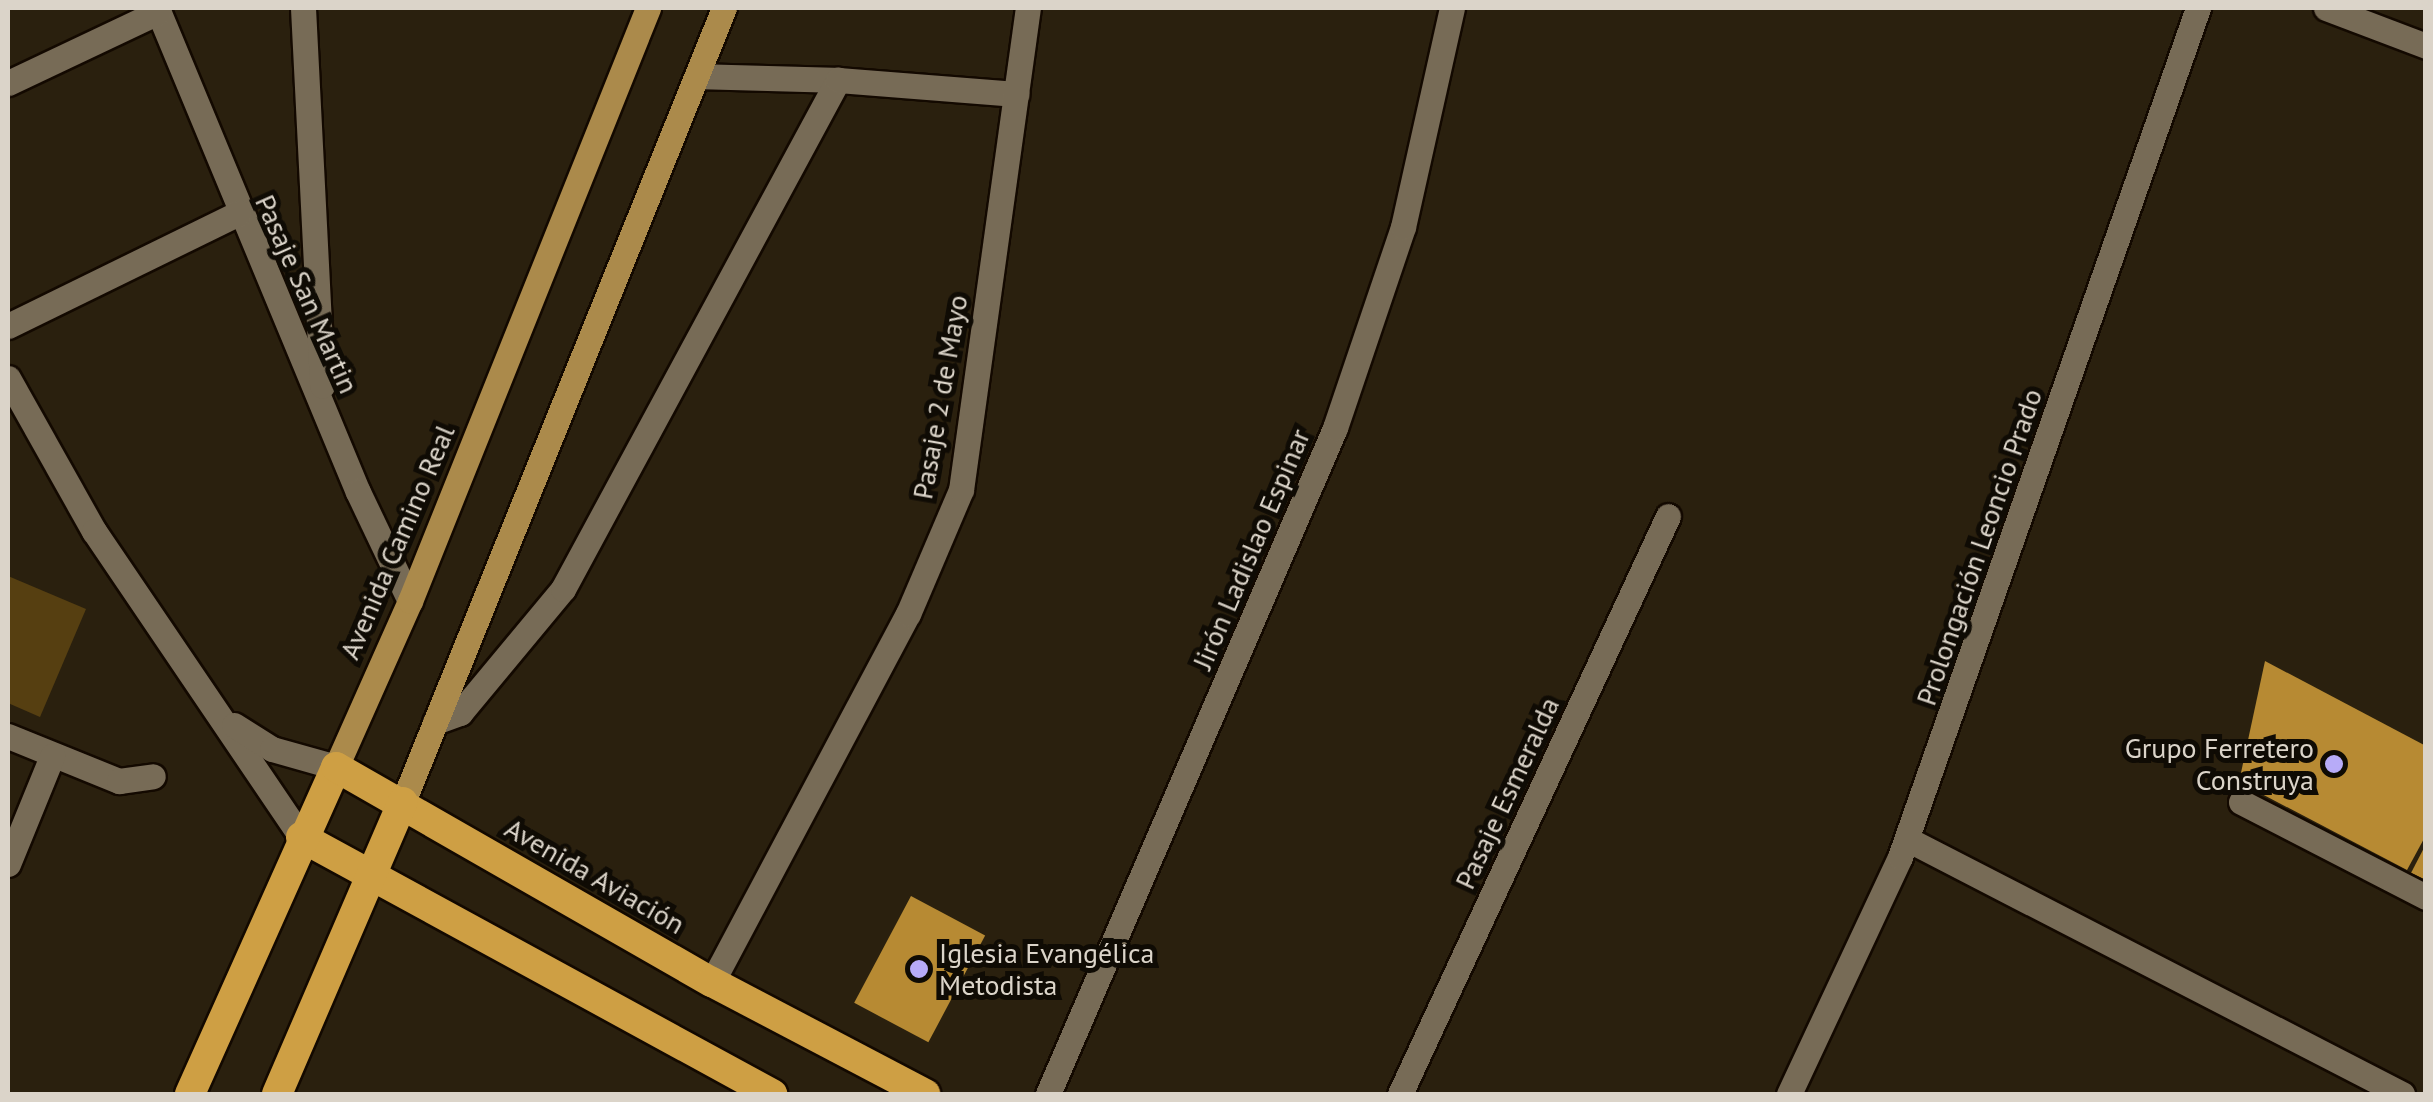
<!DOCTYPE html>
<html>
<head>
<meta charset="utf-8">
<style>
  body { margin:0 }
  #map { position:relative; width:2433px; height:1102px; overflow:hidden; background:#2a200e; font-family:"PT Sans",sans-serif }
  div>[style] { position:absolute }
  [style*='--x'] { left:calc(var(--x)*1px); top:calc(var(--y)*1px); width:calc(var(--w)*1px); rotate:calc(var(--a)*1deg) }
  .green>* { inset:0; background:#563f11 }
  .building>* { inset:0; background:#b78a33; transform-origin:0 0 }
  .roads { filter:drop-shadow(2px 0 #130900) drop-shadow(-2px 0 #130900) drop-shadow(0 2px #130900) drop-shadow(0 -2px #130900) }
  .minor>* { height:25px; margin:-12.5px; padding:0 12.5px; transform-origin:12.5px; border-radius:12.5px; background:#776b56 }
  .major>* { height:25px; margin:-12.5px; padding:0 12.5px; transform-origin:12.5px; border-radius:12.5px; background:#ab8a4b }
  .highway>* { height:30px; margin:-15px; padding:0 15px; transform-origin:15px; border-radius:15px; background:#ce9f44 }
  .dots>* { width:28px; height:28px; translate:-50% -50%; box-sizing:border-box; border:5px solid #0f0b04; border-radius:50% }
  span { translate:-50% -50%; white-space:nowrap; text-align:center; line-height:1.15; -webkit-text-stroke:10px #0f0b04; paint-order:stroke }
  .street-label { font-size:28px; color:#dbd4c9 }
  .poi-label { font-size:28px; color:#dbd4c9 }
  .right { translate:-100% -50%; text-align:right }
  .left { translate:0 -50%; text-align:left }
  .frame { position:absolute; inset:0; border:10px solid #dbd4c9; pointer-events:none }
</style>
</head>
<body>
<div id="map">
  <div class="green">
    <div style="clip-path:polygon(8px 576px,86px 609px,40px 717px,8px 703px)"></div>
  </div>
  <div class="building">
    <div style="clip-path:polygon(2265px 661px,2426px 746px,2426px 835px,2407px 870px,2239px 782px)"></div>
    <div style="clip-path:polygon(2426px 844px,2426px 880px,2411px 873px)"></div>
    <div style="left:911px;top:896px;width:84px;height:121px;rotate:28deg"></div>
  </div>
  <div class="roads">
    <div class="minor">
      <div style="--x:157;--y:8;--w:524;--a:67.45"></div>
      <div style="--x:358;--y:492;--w:121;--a:64.5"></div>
      <div style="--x:303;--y:8;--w:378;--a:87.1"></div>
      <div style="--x:2326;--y:8;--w:107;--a:20.8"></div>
      <div style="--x:697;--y:76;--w:141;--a:1.6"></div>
      <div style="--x:8;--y:83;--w:166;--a:-25.3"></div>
      <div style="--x:8;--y:326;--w:257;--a:-26.1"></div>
      <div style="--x:8;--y:378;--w:176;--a:60.7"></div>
      <div style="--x:94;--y:531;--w:369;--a:55.9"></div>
      <div style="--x:435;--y:722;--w:27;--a:-20"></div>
      <div style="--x:460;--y:713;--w:161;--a:-50.3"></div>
      <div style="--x:563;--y:589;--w:579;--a:-61.62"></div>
      <div style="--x:838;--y:80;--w:179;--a:4.5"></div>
      <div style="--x:234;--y:725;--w:45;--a:32.3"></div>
      <div style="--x:272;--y:749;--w:66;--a:15.7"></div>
      <div style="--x:8;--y:736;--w:120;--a:22.1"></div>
      <div style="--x:119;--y:781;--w:34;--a:-8"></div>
      <div style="--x:2241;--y:802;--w:208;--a:27.2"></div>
      <div style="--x:1907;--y:839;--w:557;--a:27.26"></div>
      <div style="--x:8;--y:864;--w:117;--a:-67.8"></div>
      <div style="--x:712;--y:982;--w:417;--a:-62"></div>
      <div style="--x:908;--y:614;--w:135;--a:-66.9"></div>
      <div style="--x:961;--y:490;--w:487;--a:-82.1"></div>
      <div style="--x:1048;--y:1094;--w:725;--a:-66.69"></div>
      <div style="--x:1335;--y:428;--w:212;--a:-71.3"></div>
      <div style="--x:1403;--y:227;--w:224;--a:-77.4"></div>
      <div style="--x:1400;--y:1094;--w:637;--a:-65.12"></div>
      <div style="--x:1789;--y:1094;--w:262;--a:-64.9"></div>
      <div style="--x:1900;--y:857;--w:900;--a:-70.66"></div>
    </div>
    <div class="major">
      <div style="--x:336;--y:767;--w:182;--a:-66"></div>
      <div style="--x:410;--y:601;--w:639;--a:-68.13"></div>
      <div style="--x:403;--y:802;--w:856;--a:-67.99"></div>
    </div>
    <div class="highway">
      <div style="--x:301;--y:837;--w:537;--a:28.62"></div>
      <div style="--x:190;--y:1094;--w:358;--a:-65.9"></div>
      <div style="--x:336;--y:767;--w:433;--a:29.8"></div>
      <div style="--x:712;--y:982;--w:241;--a:27.7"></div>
      <div style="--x:277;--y:1094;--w:318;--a:-66.7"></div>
    </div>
  </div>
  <div class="dots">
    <div style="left:2334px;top:764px;background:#b7abf8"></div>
    <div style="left:919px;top:969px;background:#b7abf8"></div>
  </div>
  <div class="street-label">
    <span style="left:307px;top:294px;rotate:66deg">Pasaje San Martin</span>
    <span style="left:940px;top:397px;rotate:-80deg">Pasaje 2 de Mayo</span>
    <span style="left:397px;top:542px;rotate:-67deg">Avenida Camino Real</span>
    <span style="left:1979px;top:547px;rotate:-71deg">Prolongación Leoncio Prado</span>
    <span style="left:1251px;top:549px;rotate:-67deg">Jirón Ladislao Espinar</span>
    <span style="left:1507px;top:793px;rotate:-65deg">Pasaje Esmeralda</span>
    <span style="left:595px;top:876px;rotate:30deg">Avenida Aviación</span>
  </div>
  <div class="poi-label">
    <span class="right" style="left:2314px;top:764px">Grupo Ferretero<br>Construya</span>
    <span class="left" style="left:939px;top:969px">Iglesia Evangélica<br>Metodista</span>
  </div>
  <div class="frame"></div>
</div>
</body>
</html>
